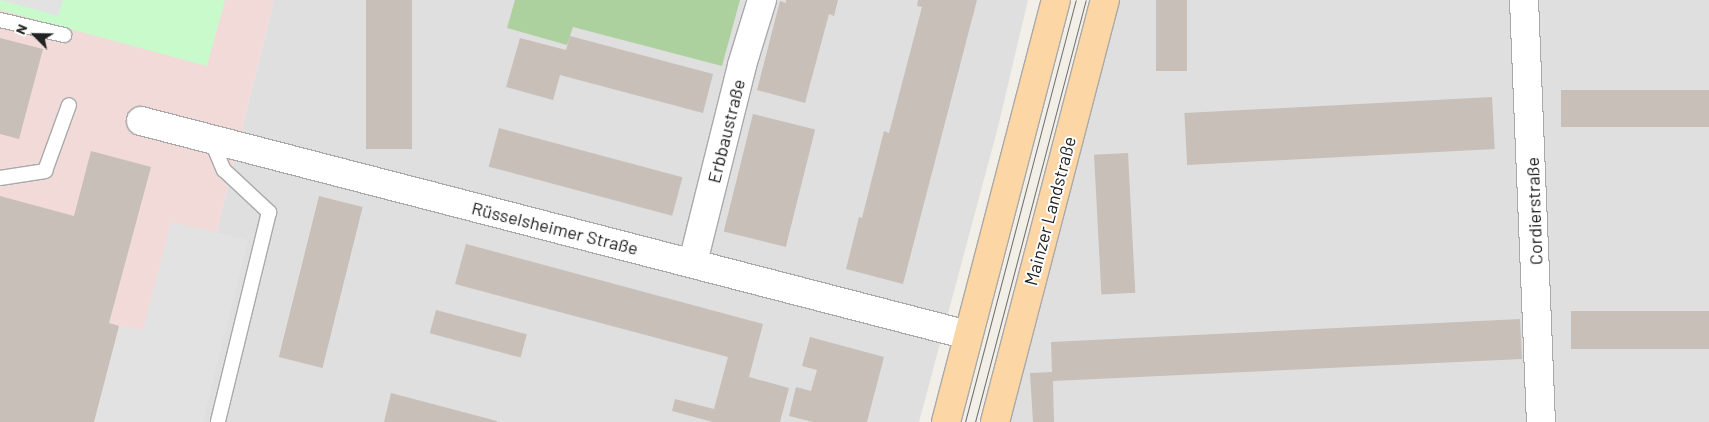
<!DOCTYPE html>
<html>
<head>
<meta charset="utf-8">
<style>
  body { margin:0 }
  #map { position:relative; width:1709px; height:422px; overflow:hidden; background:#f2efe9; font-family:Barlow,sans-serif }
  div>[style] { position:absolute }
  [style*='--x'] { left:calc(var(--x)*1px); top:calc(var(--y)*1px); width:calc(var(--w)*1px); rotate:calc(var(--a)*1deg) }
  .residential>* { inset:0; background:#e0dfdf }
  .commercial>* { inset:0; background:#f2dad9 }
  .forest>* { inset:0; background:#add19e }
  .park>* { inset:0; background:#c8facc }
  .parking>* { inset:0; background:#e2e2e2 }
  .building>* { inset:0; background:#c7bfb8; transform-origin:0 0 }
  .roads { filter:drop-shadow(1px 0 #a9a9a9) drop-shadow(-1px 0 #a9a9a9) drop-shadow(0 1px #a9a9a9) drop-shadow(0 -1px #a9a9a9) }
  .service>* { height:14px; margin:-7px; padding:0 7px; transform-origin:7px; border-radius:7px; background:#fff }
  .minor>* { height:28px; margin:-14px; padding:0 14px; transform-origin:14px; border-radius:14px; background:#fff }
  .primary>* { height:28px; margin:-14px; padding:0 14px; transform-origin:14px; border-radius:14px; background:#fcd6a4 }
  .tram>* { height:1px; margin:-0.5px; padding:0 0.5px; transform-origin:0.5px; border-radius:0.5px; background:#707070 }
  span { translate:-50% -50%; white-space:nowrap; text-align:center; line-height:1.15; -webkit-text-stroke:4px #fff; paint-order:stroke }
  .street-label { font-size:18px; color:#222 }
  .north { position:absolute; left:10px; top:10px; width:50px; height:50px; -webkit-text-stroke:4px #fff; paint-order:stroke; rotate:293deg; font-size:14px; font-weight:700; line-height:20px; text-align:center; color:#222 }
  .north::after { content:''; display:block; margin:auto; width:18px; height:22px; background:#222; clip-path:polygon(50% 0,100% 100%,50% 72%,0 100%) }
</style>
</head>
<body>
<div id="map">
  <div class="residential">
    <div style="clip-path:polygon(274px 0,1028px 0,998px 127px,919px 422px,169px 422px)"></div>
    <div style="clip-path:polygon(1119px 0,1709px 0,1709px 422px,1010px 422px)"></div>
  </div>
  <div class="commercial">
    <div style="clip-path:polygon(0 0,274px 0,169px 422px,0 422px)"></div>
  </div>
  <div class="forest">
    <div style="clip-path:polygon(515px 0,740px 0,722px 66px,573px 27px,567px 45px,507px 28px)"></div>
  </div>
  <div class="park">
    <div style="clip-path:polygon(0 0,225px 0,207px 66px,0 10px)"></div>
  </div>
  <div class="parking">
    <div style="clip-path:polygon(0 0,63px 0,58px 16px)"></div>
    <div style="clip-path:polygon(171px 222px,248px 240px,203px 422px,94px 422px,119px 326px,143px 330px)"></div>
  </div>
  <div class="building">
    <div style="left:366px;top:0;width:46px;height:149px"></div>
    <div style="clip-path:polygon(786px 0,838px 0,834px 16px,829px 14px,805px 103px,757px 90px,780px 1px,786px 3px)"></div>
    <div style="clip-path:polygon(918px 0,977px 0,903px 284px,846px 269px,859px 217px,862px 218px,884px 131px,889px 133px,922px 7px,917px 6px)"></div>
    <div style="left:1156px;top:0;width:31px;height:71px"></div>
    <div style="clip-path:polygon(570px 36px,713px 74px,703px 113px,560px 75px,553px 100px,506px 87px,520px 38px,566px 50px)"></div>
    <div style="clip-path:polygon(0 38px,43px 49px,19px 139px,0 134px)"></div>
    <div style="left:1709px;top:90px;width:37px;height:148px;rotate:90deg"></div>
    <div style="left:1492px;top:97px;width:52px;height:308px;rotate:87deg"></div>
    <div style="left:753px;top:114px;width:64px;height:121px;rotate:14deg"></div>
    <div style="left:499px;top:128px;width:190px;height:40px;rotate:15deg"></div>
    <div style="clip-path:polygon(91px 151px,151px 167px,109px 323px,119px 326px,94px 422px,0 422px,0 196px,74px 216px)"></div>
    <div style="left:1128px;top:153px;width:140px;height:34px;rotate:87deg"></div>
    <div style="left:319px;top:196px;width:45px;height:166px;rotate:14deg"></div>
    <div style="clip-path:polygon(466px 244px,763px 324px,749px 377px,789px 388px,780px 422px,713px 422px,672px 411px,675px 399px,714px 409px,728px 357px,455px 284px)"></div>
    <div style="left:436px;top:310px;width:94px;height:24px;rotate:15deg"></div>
    <div style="left:1709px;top:311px;width:38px;height:138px;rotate:90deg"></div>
    <div style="clip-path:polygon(1520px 319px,1522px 359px,1053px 381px,1054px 422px,1033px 422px,1030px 373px,1052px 372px,1051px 342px)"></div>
    <div style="clip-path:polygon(810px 337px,884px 357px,867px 422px,813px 422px,789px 416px,796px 387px,811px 391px,817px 370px,802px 366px)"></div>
    <div style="clip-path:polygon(391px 393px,497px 421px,497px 422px,384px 422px)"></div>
  </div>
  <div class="roads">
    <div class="service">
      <div style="--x:0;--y:20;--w:66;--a:13.2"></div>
      <div style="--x:211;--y:140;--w:33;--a:67"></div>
      <div style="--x:224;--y:170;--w:62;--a:43"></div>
      <div style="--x:269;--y:212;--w:216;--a:103.7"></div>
      <div style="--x:0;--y:178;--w:46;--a:-8.8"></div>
      <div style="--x:45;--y:171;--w:70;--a:-70"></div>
    </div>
    <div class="minor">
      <div style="--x:1524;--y:0;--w:422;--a:87.7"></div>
      <div style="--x:141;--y:121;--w:854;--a:14.51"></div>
      <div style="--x:693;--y:262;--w:203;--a:-76"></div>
      <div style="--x:742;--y:65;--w:68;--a:-72.9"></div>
    </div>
    <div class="primary">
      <div style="--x:946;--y:422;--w:436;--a:-75.4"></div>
      <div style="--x:995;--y:422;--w:436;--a:-75.4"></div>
    </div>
  </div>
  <div class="tram">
    <div style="--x:965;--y:422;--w:436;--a:-75.3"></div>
    <div style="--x:975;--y:422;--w:436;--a:-75.3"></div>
  </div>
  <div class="street-label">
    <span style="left:726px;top:131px;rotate:-76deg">Erbbaustraße</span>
    <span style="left:1050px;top:211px;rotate:-75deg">Mainzer Landstraße</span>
    <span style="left:1534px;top:211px;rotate:-92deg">Cordierstraße</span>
    <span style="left:555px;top:228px;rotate:14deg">Rüsselsheimer Straße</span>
  </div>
  <div class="north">N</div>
</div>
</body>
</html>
